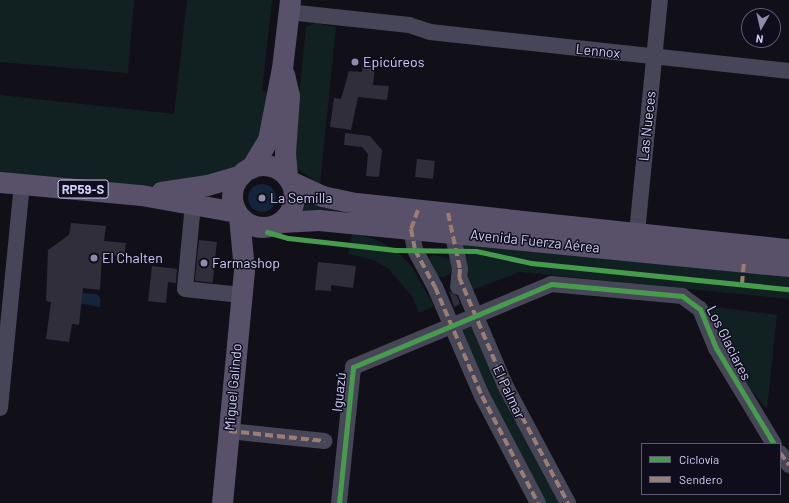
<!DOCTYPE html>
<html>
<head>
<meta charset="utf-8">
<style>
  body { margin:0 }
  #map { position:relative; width:789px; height:503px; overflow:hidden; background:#111018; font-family:Barlow,sans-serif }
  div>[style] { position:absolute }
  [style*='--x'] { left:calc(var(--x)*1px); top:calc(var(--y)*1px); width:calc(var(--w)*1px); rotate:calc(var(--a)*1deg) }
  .green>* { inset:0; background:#112122; transform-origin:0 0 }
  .water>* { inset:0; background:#13243b }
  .round { border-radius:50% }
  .building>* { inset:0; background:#302e3a; transform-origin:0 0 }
  .minor>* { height:16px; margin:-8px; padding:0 8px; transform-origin:8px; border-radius:8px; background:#474658 }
  .major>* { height:21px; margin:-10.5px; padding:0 10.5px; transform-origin:10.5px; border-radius:10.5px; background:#585169 }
  .major>.ring { margin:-10.5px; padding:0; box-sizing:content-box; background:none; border:21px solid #585169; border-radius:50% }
  .quiet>* { height:4px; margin-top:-2px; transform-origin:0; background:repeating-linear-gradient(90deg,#9b7d72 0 8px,transparent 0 12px) }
  .cycleway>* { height:5px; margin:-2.5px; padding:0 2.5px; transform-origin:2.5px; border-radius:2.5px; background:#469c4c }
  .dots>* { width:11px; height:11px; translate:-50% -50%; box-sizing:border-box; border:2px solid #0f0d1b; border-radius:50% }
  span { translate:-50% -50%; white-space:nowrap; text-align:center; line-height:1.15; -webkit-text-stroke:3px #0f0d1b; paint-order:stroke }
  .shield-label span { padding:1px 3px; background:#0f0d1b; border:1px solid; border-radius:3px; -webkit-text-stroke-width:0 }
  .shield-label { font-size:13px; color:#d1cef9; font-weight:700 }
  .street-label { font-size:14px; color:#d1cef9 }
  .poi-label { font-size:14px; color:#d1cef9 }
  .left { translate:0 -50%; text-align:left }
  .legend { position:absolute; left:641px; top:443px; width:140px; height:52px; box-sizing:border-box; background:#0f0d1b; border:1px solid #5d5a74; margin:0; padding:5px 7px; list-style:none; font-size:12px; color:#d1cef9 }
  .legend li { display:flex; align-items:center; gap:8px; height:20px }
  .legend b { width:20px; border:1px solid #5d5a74 }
  .north { position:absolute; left:741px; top:8px; width:40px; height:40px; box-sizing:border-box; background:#0f0d1b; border:1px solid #5d5a74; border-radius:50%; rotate:188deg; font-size:11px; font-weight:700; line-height:16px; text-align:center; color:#d1cef9 }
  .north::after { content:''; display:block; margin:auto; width:14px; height:18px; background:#8e8caa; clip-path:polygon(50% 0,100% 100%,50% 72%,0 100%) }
</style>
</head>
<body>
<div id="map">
  <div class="green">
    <div style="clip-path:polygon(0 0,134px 0,128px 73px,0 62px)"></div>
    <div style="clip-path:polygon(187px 0,272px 0,262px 91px,274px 93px,269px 116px,247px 163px,189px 184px,149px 186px,0 173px,0 95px,174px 114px)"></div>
    <div style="clip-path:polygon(315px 23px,336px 27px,320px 185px,298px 169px,293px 155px,306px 27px)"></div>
    <div style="clip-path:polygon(293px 189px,789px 249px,789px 299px,520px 272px,467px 292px,452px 233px,287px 215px,294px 199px)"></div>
    <div style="clip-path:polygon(352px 234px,369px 237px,394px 248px,412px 267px,434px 306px,419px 313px,412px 296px,389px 269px,374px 260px,348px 254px)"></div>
    <div style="clip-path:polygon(433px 255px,450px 259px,455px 271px,444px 277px,436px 276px,427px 260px)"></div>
    <div style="clip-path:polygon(707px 306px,777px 315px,767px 409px,746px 384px)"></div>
    <div style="left:475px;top:316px;width:209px;height:25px;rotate:64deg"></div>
  </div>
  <div class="water">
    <div class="round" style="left:248px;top:184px;width:28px;height:28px"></div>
    <div style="clip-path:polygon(83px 293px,97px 294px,101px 299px,100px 307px,78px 303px,79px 295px)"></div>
  </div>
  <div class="building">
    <div style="clip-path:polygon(363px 63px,375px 65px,373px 85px,389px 86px,387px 100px,358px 97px,351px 130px,330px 127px,334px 98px,341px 99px,349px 71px,362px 72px)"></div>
    <div style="clip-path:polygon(345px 133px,370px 136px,382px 150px,379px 177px,366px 176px,368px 154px,362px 147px,344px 145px)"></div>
    <div style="left:417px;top:159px;width:18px;height:18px;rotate:6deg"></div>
    <div style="clip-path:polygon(71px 223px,106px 226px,104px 241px,126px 243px,124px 257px,102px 254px,100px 290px,83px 288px,79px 325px,72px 324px,69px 342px,46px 339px,51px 302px,46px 301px,48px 250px,69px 235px)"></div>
    <div style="left:199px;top:240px;width:18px;height:41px;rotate:6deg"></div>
    <div style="clip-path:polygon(318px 262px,356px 266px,353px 288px,331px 285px,331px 291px,315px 290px)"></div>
    <div style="clip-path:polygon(152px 266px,177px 269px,176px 283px,168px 282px,166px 303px,148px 301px)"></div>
    <div style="clip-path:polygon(449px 291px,457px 296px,460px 304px,454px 307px)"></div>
  </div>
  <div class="minor">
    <div style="--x:288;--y:12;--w:122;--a:6.1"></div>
    <div style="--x:409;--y:25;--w:22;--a:18"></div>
    <div style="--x:430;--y:32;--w:361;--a:6.2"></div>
    <div style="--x:193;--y:204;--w:85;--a:95.4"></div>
    <div style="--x:185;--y:289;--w:56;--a:6.1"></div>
    <div style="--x:415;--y:218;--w:12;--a:110"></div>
    <div style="--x:411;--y:229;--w:21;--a:79"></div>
    <div style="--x:415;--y:250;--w:42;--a:61.6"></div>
    <div style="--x:435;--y:287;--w:119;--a:66.7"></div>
    <div style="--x:482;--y:396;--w:121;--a:62.4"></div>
    <div style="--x:450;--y:222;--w:48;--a:78"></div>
    <div style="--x:460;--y:269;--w:18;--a:96"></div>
    <div style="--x:636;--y:243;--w:244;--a:-84.4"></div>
    <div style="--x:459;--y:277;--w:117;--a:66.9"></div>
    <div style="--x:505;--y:385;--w:134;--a:61.9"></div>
    <div style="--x:0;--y:408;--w:225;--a:-84.4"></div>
    <div style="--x:229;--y:431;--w:96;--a:6"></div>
    <div style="--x:780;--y:453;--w:15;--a:53"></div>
    <div style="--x:339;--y:503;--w:137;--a:-84.1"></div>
    <div style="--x:353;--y:367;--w:215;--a:-22.7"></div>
    <div style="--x:551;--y:284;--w:132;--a:5.2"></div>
    <div style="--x:682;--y:296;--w:22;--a:36"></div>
    <div style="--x:700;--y:309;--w:42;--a:67.7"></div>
    <div style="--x:716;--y:348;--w:112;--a:58.9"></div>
  </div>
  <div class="major">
    <div style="--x:284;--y:74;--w:23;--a:77"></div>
    <div style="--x:289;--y:96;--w:57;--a:94"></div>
    <div style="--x:285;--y:153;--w:24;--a:85"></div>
    <div class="ring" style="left:232px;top:165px;width:41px;height:41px"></div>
    <div style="--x:251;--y:168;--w:33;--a:-59"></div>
    <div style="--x:268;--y:140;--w:73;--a:-79"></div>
    <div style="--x:282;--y:68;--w:68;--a:-83.3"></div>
    <div style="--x:290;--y:181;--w:35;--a:25"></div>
    <div style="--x:322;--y:196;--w:35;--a:12"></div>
    <div style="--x:356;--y:203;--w:435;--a:6.1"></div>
    <div style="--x:0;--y:182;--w:142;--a:5.3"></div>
    <div style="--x:141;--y:195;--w:97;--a:10.1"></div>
    <div style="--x:161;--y:192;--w:47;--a:-8.7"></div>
    <div style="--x:207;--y:185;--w:35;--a:-16"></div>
    <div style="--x:281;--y:222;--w:38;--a:-3"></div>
    <div style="--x:319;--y:220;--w:472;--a:5.6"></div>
    <div style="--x:222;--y:503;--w:234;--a:-84.6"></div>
    <div style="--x:244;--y:270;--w:54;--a:-95.3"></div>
  </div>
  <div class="quiet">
    <div style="--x:418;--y:210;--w:20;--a:110"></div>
    <div style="--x:411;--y:229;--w:21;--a:79"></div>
    <div style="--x:415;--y:250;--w:42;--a:61.6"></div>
    <div style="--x:435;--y:287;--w:119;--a:66.7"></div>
    <div style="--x:482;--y:396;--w:121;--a:62.4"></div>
    <div style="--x:448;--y:213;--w:57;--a:77.9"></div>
    <div style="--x:460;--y:269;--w:12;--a:95"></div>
    <div style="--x:459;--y:277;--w:117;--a:66.9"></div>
    <div style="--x:505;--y:385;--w:134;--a:61.9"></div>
    <div style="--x:742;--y:284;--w:22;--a:-85"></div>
    <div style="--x:229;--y:431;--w:96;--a:6"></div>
    <div style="--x:780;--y:453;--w:15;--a:53"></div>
  </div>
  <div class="cycleway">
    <div style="--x:267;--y:232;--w:22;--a:16"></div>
    <div style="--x:288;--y:238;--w:108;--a:6.4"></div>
    <div style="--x:395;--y:250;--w:81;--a:0.7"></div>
    <div style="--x:476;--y:251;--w:56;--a:12.3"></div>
    <div style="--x:531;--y:263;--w:259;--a:5.8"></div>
    <div style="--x:339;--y:503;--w:137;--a:-84.1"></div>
    <div style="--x:353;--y:367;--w:215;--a:-22.7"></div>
    <div style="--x:551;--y:284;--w:132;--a:5.2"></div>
    <div style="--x:682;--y:296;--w:22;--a:36"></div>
    <div style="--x:700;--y:309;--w:42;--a:67.7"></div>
    <div style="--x:716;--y:348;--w:112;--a:58.9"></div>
  </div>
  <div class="dots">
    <div style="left:355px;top:62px;background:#8e8caa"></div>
    <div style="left:262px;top:198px;background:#8e8caa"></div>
    <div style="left:94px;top:258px;background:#8e8caa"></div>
    <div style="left:204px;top:263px;background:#8e8caa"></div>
  </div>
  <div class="shield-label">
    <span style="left:83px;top:189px">RP59-S</span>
  </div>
  <div class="street-label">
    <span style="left:598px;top:51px;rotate:6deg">Lennox</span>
    <span style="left:647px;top:126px;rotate:-84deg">Las Nueces</span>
    <span style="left:535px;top:241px;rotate:6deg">Avenida Fuerza Aérea</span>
    <span style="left:729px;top:343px;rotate:63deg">Los Glaciares</span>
    <span style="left:233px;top:387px;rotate:-85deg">Miguel Galindo</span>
    <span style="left:339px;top:392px;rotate:-84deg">Iguazú</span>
    <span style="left:509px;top:392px;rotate:65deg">El Palmar</span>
  </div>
  <div class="poi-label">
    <span class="left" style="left:363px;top:62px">Epicúreos</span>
    <span class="left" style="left:270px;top:198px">La Semilla</span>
    <span class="left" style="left:102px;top:258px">El Chalten</span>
    <span class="left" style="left:212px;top:263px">Farmashop</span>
  </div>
  <ul class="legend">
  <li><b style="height:5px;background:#469c4c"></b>Ciclovía</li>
  <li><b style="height:5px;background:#9b7d72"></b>Sendero</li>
  </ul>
  <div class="north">N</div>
</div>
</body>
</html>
